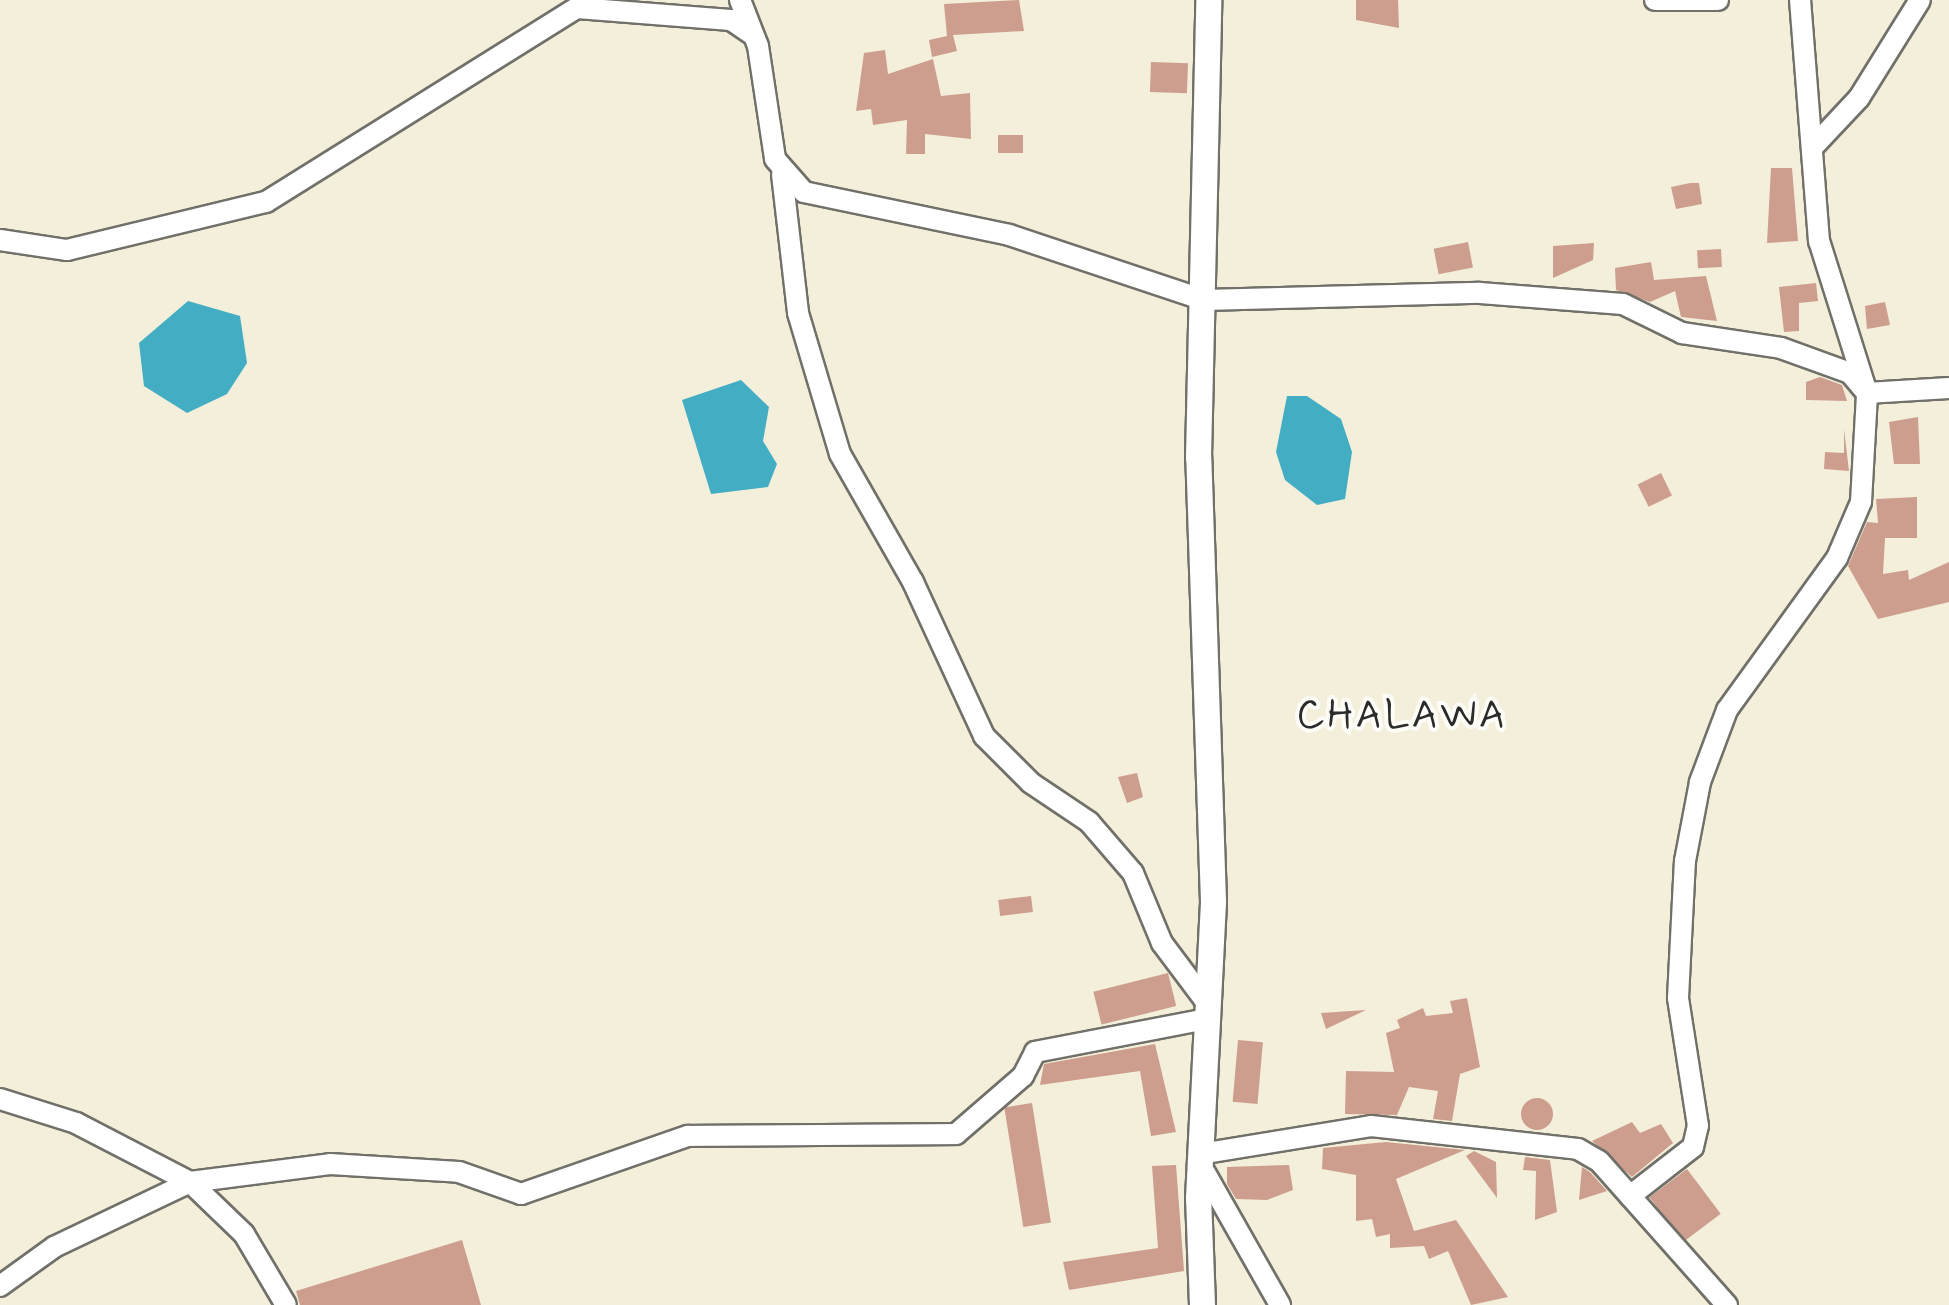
<!DOCTYPE html>
<html>
<head>
<meta charset="utf-8">
<style>
  body { margin:0 }
  #map { position:relative; width:1949px; height:1305px; overflow:hidden; background:#f3efdb; font-family:Mynerve,sans-serif }
  div>[style] { position:absolute }
  [style*='--x'] { left:calc(var(--x)*1px); top:calc(var(--y)*1px); width:calc(var(--w)*1px); rotate:calc(var(--a)*1deg) }
  .water>* { inset:0; background:#43adc3 }
  .building>* { inset:0; background:#cd9e8d; transform-origin:0 0 }
  .round { border-radius:50% }
  .roads { filter:drop-shadow(2px 0 #717069) drop-shadow(-2px 0 #717069) drop-shadow(0 2px #717069) drop-shadow(0 -2px #717069) }
  .minor>* { height:20px; margin:-10px; padding:0 10px; transform-origin:10px; border-radius:10px; background:#fff }
  .tertiary>* { height:25px; margin:-12.5px; padding:0 12.5px; transform-origin:12.5px; border-radius:12.5px; background:#fff }
  span { translate:-50% -50%; white-space:nowrap; text-align:center; line-height:1.15; -webkit-text-stroke:8px #fdfcf7; paint-order:stroke }
  .quarter-label { font-size:40px; color:#2b2b2b; letter-spacing:2.5px }
</style>
</head>
<body>
<div id="map">
  <div class="water">
    <div style="clip-path:polygon(188px 301px,240px 316px,247px 363px,227px 394px,187px 413px,144px 386px,139px 343px)"></div>
    <div style="clip-path:polygon(741px 380px,769px 407px,763px 441px,777px 464px,768px 487px,711px 494px,682px 400px)"></div>
    <div style="clip-path:polygon(1287px 396px,1307px 396px,1341px 419px,1352px 452px,1345px 499px,1317px 505px,1285px 480px,1276px 452px)"></div>
  </div>
  <div class="building">
    <div style="clip-path:polygon(1019px 0,1024px 31px,953px 35px,957px 51px,932px 57px,929px 40px,947px 36px,944px 4px)"></div>
    <div style="clip-path:polygon(1356px 0,1398px 0,1399px 28px,1356px 20px)"></div>
    <div style="clip-path:polygon(885px 50px,888px 74px,933px 59px,941px 96px,970px 93px,971px 139px,925px 134px,925px 154px,906px 154px,907px 120px,873px 125px,871px 109px,856px 111px,864px 53px)"></div>
    <div style="left:1151px;top:62px;width:37px;height:30px;rotate:2deg"></div>
    <div style="left:998px;top:135px;width:25px;height:18px"></div>
    <div style="clip-path:polygon(1771px 168px,1792px 168px,1798px 241px,1767px 243px)"></div>
    <div style="clip-path:polygon(1690px 183px,1699px 183px,1702px 204px,1676px 209px,1671px 187px)"></div>
    <div style="left:1468px;top:242px;width:26px;height:35px;rotate:79deg"></div>
    <div style="clip-path:polygon(1594px 243px,1593px 260px,1553px 278px,1553px 246px)"></div>
    <div style="left:1721px;top:249px;width:18px;height:24px;rotate:87deg"></div>
    <div style="clip-path:polygon(1651px 262px,1654px 280px,1706px 276px,1717px 321px,1681px 317px,1675px 291px,1650px 302px,1616px 290px,1615px 268px)"></div>
    <div style="clip-path:polygon(1816px 283px,1818px 301px,1799px 303px,1799px 331px,1784px 332px,1779px 287px)"></div>
    <div style="clip-path:polygon(1885px 302px,1890px 325px,1867px 329px,1865px 306px)"></div>
    <div style="clip-path:polygon(1820px 377px,1842px 385px,1847px 401px,1806px 400px,1806px 382px)"></div>
    <div style="clip-path:polygon(1918px 417px,1920px 464px,1894px 464px,1889px 422px)"></div>
    <div style="clip-path:polygon(1844px 429px,1849px 471px,1824px 469px,1825px 452px,1844px 453px)"></div>
    <div style="left:1661px;top:473px;width:25px;height:26px;rotate:64deg"></div>
    <div style="clip-path:polygon(1917px 497px,1917px 538px,1885px 538px,1883px 574px,1908px 570px,1909px 580px,1949px 562px,1949px 602px,1878px 619px,1848px 566px,1867px 522px,1878px 523px,1876px 499px)"></div>
    <div style="clip-path:polygon(1137px 773px,1143px 797px,1127px 803px,1118px 777px)"></div>
    <div style="left:1031px;top:896px;width:16px;height:33px;rotate:83deg"></div>
    <div style="left:1168px;top:973px;width:34px;height:77px;rotate:76deg"></div>
    <div style="clip-path:polygon(1467px 998px,1480px 1067px,1460px 1074px,1452px 1121px,1433px 1119px,1438px 1091px,1409px 1087px,1397px 1115px,1345px 1114px,1346px 1071px,1394px 1072px,1386px 1033px,1400px 1028px,1397px 1020px,1423px 1008px,1426px 1016px,1453px 1013px,1450px 1001px)"></div>
    <div style="clip-path:polygon(1366px 1010px,1326px 1029px,1321px 1013px)"></div>
    <div style="left:1238px;top:1040px;width:25px;height:62px;rotate:5deg"></div>
    <div style="clip-path:polygon(1155px 1044px,1176px 1132px,1151px 1136px,1140px 1071px,1040px 1085px,1044px 1064px)"></div>
    <div class="round" style="left:1521px;top:1098px;width:32px;height:32px"></div>
    <div style="left:1032px;top:1103px;width:121px;height:28px;rotate:81deg"></div>
    <div style="clip-path:polygon(1632px 1122px,1640px 1133px,1661px 1124px,1673px 1143px,1632px 1177px,1592px 1141px)"></div>
    <div style="clip-path:polygon(1386px 1142px,1465px 1150px,1396px 1179px,1414px 1231px,1456px 1220px,1508px 1297px,1471px 1305px,1448px 1251px,1429px 1259px,1424px 1246px,1390px 1248px,1390px 1234px,1376px 1237px,1372px 1219px,1356px 1221px,1356px 1175px,1322px 1169px,1323px 1148px)"></div>
    <div style="clip-path:polygon(1474px 1151px,1496px 1162px,1497px 1198px,1466px 1156px)"></div>
    <div style="clip-path:polygon(1525px 1157px,1550px 1160px,1557px 1212px,1535px 1220px,1536px 1171px,1523px 1170px)"></div>
    <div style="clip-path:polygon(1176px 1165px,1184px 1271px,1069px 1290px,1063px 1262px,1158px 1248px,1152px 1166px)"></div>
    <div style="clip-path:polygon(1289px 1165px,1293px 1190px,1267px 1200px,1236px 1199px,1227px 1184px,1227px 1167px)"></div>
    <div style="clip-path:polygon(1582px 1167px,1590px 1172px,1607px 1191px,1579px 1200px)"></div>
    <div style="left:1687px;top:1169px;width:56px;height:47px;rotate:53deg"></div>
    <div style="clip-path:polygon(462px 1240px,481px 1305px,300px 1305px,296px 1291px)"></div>
  </div>
  <div class="roads">
    <div class="minor">
      <div style="--x:740;--y:0;--w:49;--a:68.6"></div>
      <div style="--x:758;--y:46;--w:114;--a:81.4"></div>
      <div style="--x:775;--y:159;--w:44;--a:48.7"></div>
      <div style="--x:804;--y:192;--w:209;--a:11.8"></div>
      <div style="--x:1009;--y:235;--w:206;--a:18.4"></div>
      <div style="--x:1204;--y:300;--w:276;--a:-1.5"></div>
      <div style="--x:1480;--y:293;--w:143;--a:4.4"></div>
      <div style="--x:1623;--y:304;--w:66;--a:26.2"></div>
      <div style="--x:1682;--y:333;--w:100;--a:8.6"></div>
      <div style="--x:1781;--y:348;--w:73;--a:19.9"></div>
      <div style="--x:1850;--y:373;--w:26;--a:50"></div>
      <div style="--x:1867;--y:393;--w:82;--a:-3.5"></div>
      <div style="--x:1655;--y:0;--w:63;--a:0"></div>
      <div style="--x:1813;--y:147;--w:67;--a:-46.8"></div>
      <div style="--x:1859;--y:98;--w:115;--a:-58.1"></div>
      <div style="--x:782;--y:174;--w:140;--a:83.4"></div>
      <div style="--x:798;--y:313;--w:147;--a:73.4"></div>
      <div style="--x:840;--y:454;--w:147;--a:60.3"></div>
      <div style="--x:913;--y:582;--w:170;--a:65.2"></div>
      <div style="--x:984;--y:736;--w:66;--a:45"></div>
      <div style="--x:1031;--y:783;--w:70;--a:33.9"></div>
      <div style="--x:1089;--y:822;--w:67;--a:49.2"></div>
      <div style="--x:1133;--y:873;--w:76;--a:67.5"></div>
      <div style="--x:1162;--y:943;--w:75;--a:53.1"></div>
      <div style="--x:0;--y:240;--w:68;--a:8.5"></div>
      <div style="--x:67;--y:250;--w:205;--a:-13.6"></div>
      <div style="--x:266;--y:202;--w:367;--a:-32"></div>
      <div style="--x:577;--y:8;--w:154;--a:4.5"></div>
      <div style="--x:731;--y:20;--w:23;--a:34"></div>
      <div style="--x:0;--y:1099;--w:80;--a:17.5"></div>
      <div style="--x:76;--y:1123;--w:128;--a:27.4"></div>
      <div style="--x:190;--y:1182;--w:75;--a:43.9"></div>
      <div style="--x:244;--y:1234;--w:82;--a:59.4"></div>
      <div style="--x:1200;--y:1154;--w:173;--a:-9.3"></div>
      <div style="--x:1371;--y:1126;--w:208;--a:6.3"></div>
      <div style="--x:1578;--y:1149;--w:24;--a:30"></div>
      <div style="--x:1599;--y:1161;--w:193;--a:48.4"></div>
      <div style="--x:1200;--y:1164;--w:162;--a:60.4"></div>
      <div style="--x:1630;--y:1196;--w:80;--a:-37.9"></div>
      <div style="--x:1693;--y:1147;--w:22;--a:-77"></div>
      <div style="--x:1698;--y:1126;--w:130;--a:-98.9"></div>
      <div style="--x:1678;--y:998;--w:137;--a:-87.1"></div>
      <div style="--x:1685;--y:861;--w:80;--a:-79.2"></div>
      <div style="--x:1700;--y:782;--w:77;--a:-69.4"></div>
      <div style="--x:1727;--y:710;--w:188;--a:-54.1"></div>
      <div style="--x:1837;--y:558;--w:61;--a:-66.8"></div>
      <div style="--x:1861;--y:502;--w:109;--a:-86.8"></div>
      <div style="--x:1867;--y:393;--w:159;--a:-107.5"></div>
      <div style="--x:1819;--y:241;--w:242;--a:-94.5"></div>
      <div style="--x:0;--y:1286;--w:67;--a:-35.8"></div>
      <div style="--x:54;--y:1247;--w:151;--a:-25.5"></div>
      <div style="--x:190;--y:1182;--w:141;--a:-7.3"></div>
      <div style="--x:330;--y:1164;--w:129;--a:3.5"></div>
      <div style="--x:459;--y:1172;--w:66;--a:19.5"></div>
      <div style="--x:521;--y:1194;--w:177;--a:-19.2"></div>
      <div style="--x:688;--y:1136;--w:268;--a:-0.4"></div>
      <div style="--x:956;--y:1134;--w:89;--a:-40.9"></div>
      <div style="--x:1023;--y:1076;--w:27;--a:-63"></div>
      <div style="--x:1035;--y:1052;--w:174;--a:-10.9"></div>
    </div>
    <div class="tertiary">
      <div style="--x:1202;--y:1305;--w:107;--a:-92.1"></div>
      <div style="--x:1198;--y:1198;--w:297;--a:-87.1"></div>
      <div style="--x:1213;--y:901;--w:444;--a:-91.9"></div>
      <div style="--x:1198;--y:457;--w:457;--a:-88.7"></div>
    </div>
  </div>
  <div class="quarter-label">
    <span style="left:1402px;top:716px">CHALAWA</span>
  </div>
</div>
</body>
</html>
